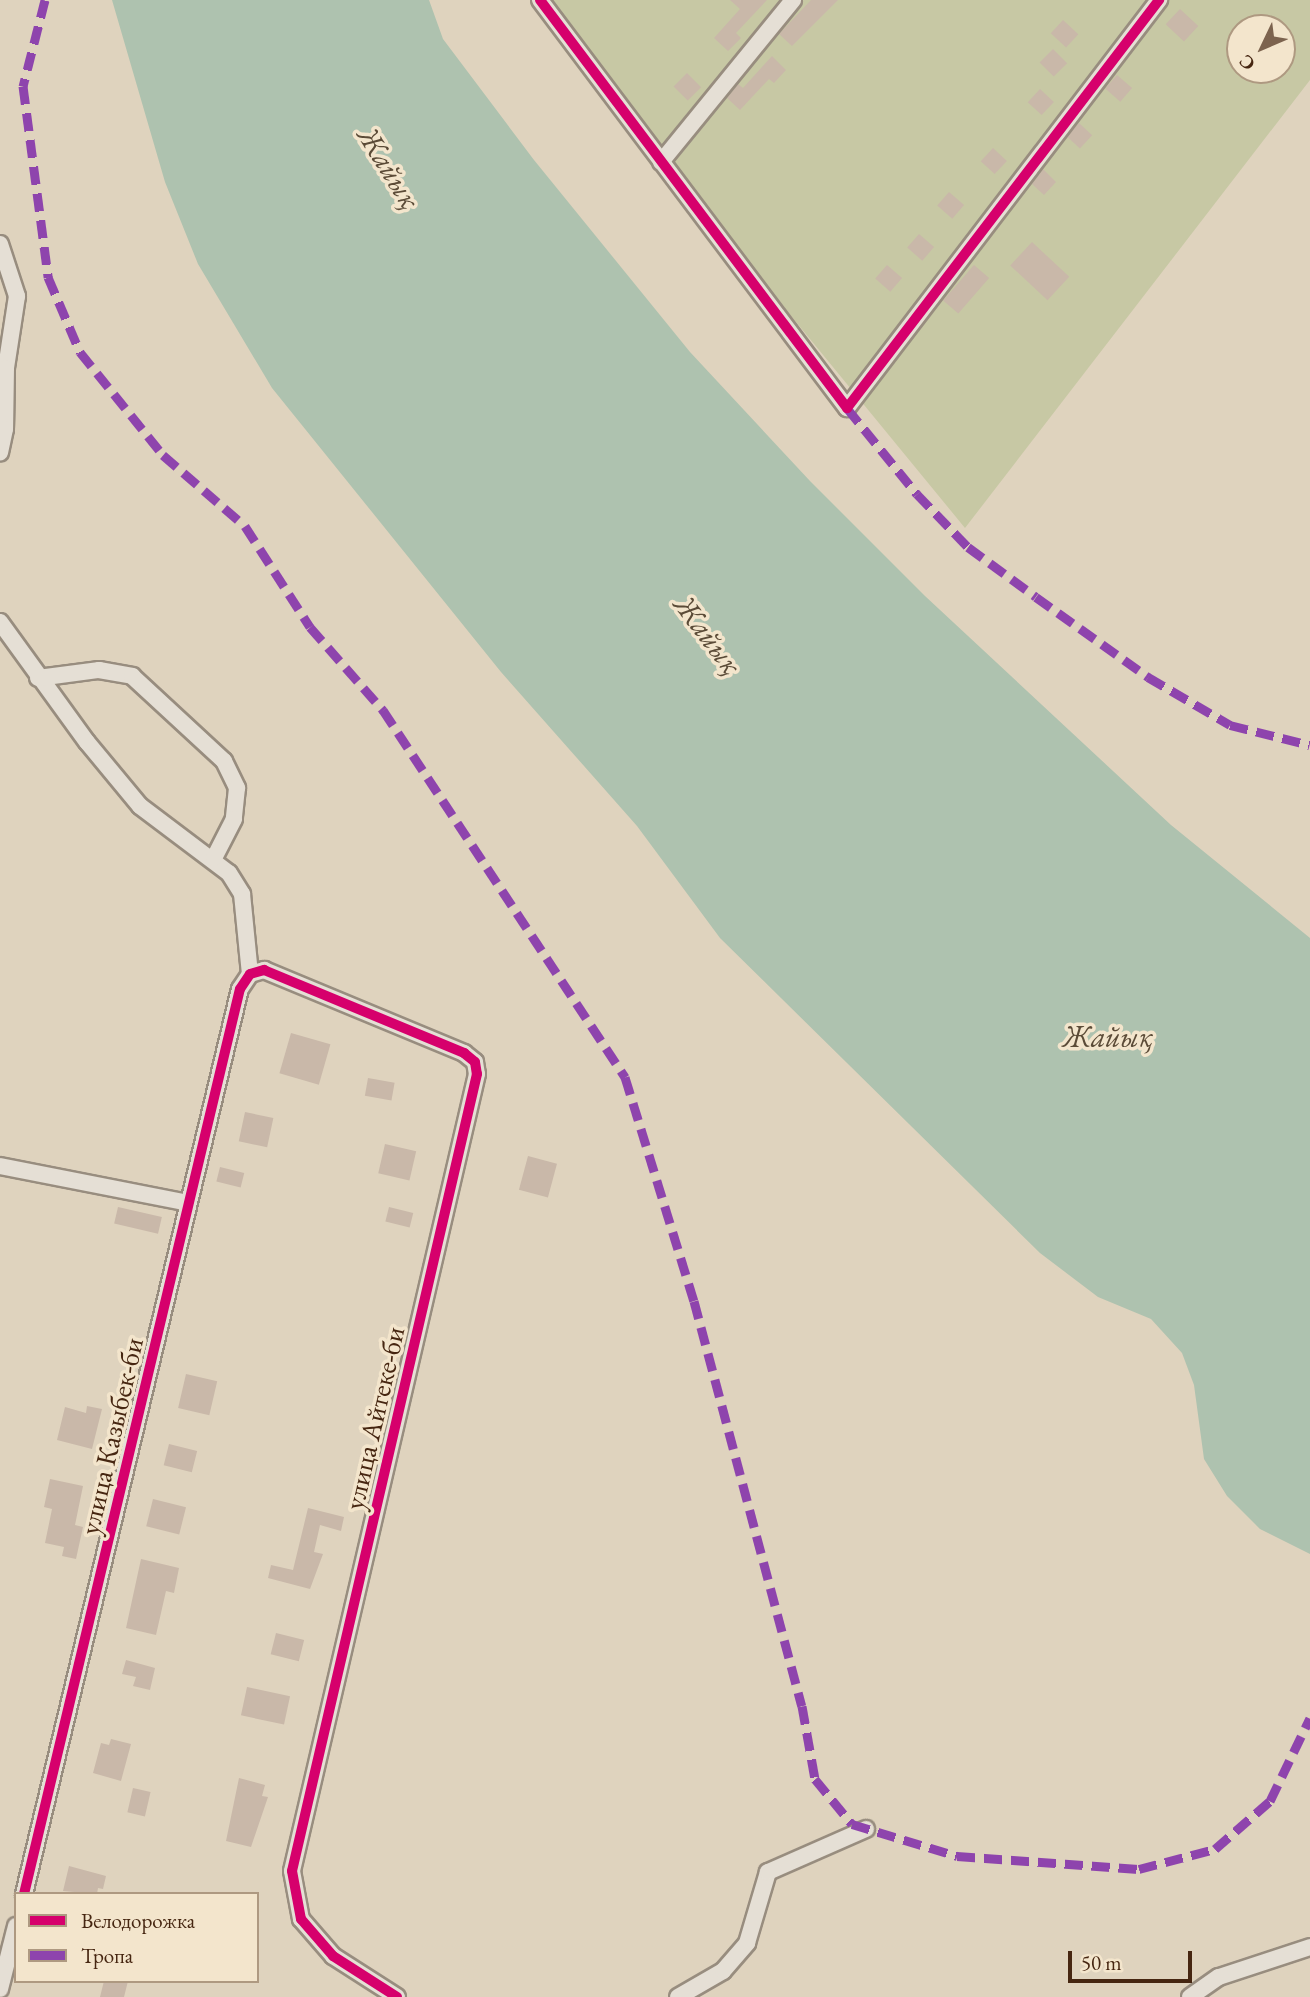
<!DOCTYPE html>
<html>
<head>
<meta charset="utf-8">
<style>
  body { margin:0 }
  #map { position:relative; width:1310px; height:1997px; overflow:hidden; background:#dfd3be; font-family:"EB Garamond",serif }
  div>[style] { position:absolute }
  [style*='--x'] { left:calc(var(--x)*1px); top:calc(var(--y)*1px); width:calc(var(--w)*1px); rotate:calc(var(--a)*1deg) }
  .green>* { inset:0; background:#c7c8a4 }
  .water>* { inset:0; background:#aec2af }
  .building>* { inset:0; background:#c9b8a9; transform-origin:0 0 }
  .roads { filter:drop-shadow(2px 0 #988d7f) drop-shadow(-2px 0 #988d7f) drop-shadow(0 2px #988d7f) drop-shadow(0 -2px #988d7f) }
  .minor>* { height:16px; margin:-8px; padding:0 8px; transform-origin:8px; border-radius:8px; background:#e5dfd5 }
  .quiet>* { height:9px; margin-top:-4.5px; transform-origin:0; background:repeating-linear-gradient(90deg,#8e44ad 0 18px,transparent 0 27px) }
  .cycleway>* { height:10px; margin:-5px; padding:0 5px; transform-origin:5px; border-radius:5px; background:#d6006c }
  span { translate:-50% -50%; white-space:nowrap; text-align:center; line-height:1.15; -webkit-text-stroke:7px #f3e5cc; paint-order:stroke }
  .street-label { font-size:28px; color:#462611 }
  .water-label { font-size:30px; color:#5b4b37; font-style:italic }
  .legend { position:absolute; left:14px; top:1892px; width:245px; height:91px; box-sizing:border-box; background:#f3e5cc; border:2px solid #ae9981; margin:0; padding:9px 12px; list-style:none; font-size:21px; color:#462611 }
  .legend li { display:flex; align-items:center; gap:14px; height:35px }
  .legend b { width:35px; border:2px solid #ae9981 }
  .north { position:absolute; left:1226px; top:14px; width:70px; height:70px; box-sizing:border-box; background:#f3e5cc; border:2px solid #ae9981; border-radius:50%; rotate:226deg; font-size:19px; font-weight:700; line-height:28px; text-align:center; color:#462611 }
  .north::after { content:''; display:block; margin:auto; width:24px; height:32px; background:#7c634e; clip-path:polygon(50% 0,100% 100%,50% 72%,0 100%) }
  .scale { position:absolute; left:1068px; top:1951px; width:124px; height:32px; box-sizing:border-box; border:4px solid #462611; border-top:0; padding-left:9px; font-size:21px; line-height:24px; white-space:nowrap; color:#462611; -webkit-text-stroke:5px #f3e5cc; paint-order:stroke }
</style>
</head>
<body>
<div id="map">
  <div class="green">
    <div style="clip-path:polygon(evenodd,532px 0,1310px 0,1310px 80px,965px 528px,532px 0,1240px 28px,1282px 28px,1282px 70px,1240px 70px,1240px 28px)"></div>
  </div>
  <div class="water">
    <div style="clip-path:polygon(112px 0,429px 0,443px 39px,534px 160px,690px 352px,810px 481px,925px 596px,1171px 825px,1310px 938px,1310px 1554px,1260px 1529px,1227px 1496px,1204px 1459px,1194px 1385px,1182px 1353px,1151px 1319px,1098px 1297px,1040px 1253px,720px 938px,637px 826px,501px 672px,272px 388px,198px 264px,165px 182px)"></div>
  </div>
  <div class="building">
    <div style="clip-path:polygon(730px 0,767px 0,736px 33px,741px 38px,728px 51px,714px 38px,740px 9px)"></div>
    <div style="clip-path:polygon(811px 0,838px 0,792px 46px,779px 34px)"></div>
    <div style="left:1180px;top:9px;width:25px;height:21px;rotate:43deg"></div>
    <div style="left:1063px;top:20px;width:21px;height:18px;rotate:43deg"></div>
    <div style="left:1053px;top:49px;width:20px;height:19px;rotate:45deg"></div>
    <div style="clip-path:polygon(772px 56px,786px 70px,774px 83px,769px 79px,740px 110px,727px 98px,738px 84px,743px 88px)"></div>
    <div style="left:687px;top:73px;width:20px;height:19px;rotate:45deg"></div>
    <div style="left:1117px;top:75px;width:20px;height:18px;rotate:41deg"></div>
    <div style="left:1040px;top:89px;width:19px;height:18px;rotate:43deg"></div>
    <div style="left:1079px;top:123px;width:18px;height:18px;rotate:43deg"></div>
    <div style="left:993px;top:148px;width:19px;height:18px;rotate:43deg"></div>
    <div style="clip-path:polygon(1043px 169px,1056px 182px,1044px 195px,1032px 184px)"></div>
    <div style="left:949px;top:192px;width:20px;height:18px;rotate:41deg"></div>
    <div style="left:919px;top:234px;width:20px;height:18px;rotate:41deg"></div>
    <div style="left:1032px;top:242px;width:51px;height:32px;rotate:43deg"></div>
    <div style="left:887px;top:265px;width:20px;height:18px;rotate:41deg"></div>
    <div style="left:974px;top:265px;width:20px;height:47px;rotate:41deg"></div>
    <div style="left:291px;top:1033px;width:41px;height:42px;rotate:16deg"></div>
    <div style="left:368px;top:1078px;width:27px;height:18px;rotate:10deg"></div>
    <div style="left:245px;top:1112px;width:29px;height:30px;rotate:12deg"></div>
    <div style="left:385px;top:1144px;width:32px;height:30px;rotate:13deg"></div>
    <div style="left:528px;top:1156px;width:30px;height:35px;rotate:15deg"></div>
    <div style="left:220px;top:1167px;width:25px;height:15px;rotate:14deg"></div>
    <div style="left:118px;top:1207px;width:45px;height:17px;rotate:13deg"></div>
    <div style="left:389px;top:1207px;width:25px;height:15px;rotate:14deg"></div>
    <div style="left:186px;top:1374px;width:32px;height:35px;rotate:13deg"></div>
    <div style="clip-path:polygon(87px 1406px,102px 1409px,92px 1449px,57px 1440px,65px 1407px,86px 1413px)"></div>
    <div style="left:169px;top:1444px;width:29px;height:22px;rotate:14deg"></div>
    <div style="clip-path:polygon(50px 1479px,83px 1486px,75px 1525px,83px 1527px,76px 1559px,62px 1556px,64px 1547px,45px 1543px,52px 1509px,44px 1507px)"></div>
    <div style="left:153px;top:1499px;width:34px;height:28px;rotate:14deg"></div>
    <div style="clip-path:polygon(308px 1508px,344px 1517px,341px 1531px,320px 1525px,314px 1552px,323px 1554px,310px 1589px,268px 1578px,271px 1565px,293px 1570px)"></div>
    <div style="clip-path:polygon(141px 1559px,179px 1568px,174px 1593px,166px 1591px,156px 1635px,126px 1628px)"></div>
    <div style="left:276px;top:1633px;width:29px;height:22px;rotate:14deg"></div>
    <div style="clip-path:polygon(126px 1660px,155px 1668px,150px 1690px,133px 1686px,136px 1677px,122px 1674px)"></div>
    <div style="left:247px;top:1687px;width:44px;height:29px;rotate:12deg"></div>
    <div style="clip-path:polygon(111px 1739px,131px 1744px,121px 1781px,93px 1773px,101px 1743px,109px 1745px)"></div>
    <div style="clip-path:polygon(239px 1778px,265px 1785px,262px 1796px,268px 1797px,251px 1847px,226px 1841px)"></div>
    <div style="left:133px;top:1788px;width:18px;height:25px;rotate:13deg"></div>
    <div style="clip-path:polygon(69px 1866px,106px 1876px,103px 1889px,98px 1888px,97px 1894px,63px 1891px)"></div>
    <div style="clip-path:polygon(104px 1981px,128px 1981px,124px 1997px,100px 1997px)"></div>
  </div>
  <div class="roads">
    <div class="minor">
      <div style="--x:540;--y:0;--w:511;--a:53.04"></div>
      <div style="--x:847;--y:408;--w:514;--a:-52.59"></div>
      <div style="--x:661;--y:162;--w:209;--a:-50.8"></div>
      <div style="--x:0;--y:244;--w:55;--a:71.9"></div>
      <div style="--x:17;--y:296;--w:73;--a:98.7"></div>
      <div style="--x:6;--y:368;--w:61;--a:90.9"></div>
      <div style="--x:5;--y:429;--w:24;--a:102"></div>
      <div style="--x:0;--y:622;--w:148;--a:54.1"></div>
      <div style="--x:87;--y:742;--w:83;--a:50.4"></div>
      <div style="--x:140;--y:806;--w:111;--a:37"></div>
      <div style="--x:229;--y:873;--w:25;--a:58"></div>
      <div style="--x:242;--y:894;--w:80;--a:84.3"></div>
      <div style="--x:38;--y:678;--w:62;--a:-7.5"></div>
      <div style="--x:99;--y:670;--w:34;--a:10"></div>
      <div style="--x:132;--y:676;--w:125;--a:42.7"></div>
      <div style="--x:224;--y:761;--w:30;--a:64"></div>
      <div style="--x:237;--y:788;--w:31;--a:96"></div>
      <div style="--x:234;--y:819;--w:44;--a:117.1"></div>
      <div style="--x:0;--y:1166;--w:192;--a:11.1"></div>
      <div style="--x:24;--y:1894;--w:930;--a:-76.58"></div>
      <div style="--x:240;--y:989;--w:18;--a:-56"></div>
      <div style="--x:250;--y:974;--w:15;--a:-16"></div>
      <div style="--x:264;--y:970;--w:217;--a:22.5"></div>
      <div style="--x:464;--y:1053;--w:14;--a:39"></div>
      <div style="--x:475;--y:1062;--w:12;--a:81"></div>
      <div style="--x:477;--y:1074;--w:818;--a:103.07"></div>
      <div style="--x:292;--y:1871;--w:49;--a:79.4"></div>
      <div style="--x:301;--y:1919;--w:49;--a:49.1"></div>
      <div style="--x:333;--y:1956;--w:76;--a:32.6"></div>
      <div style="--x:0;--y:1989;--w:65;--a:-75.7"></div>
      <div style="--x:678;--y:1997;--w:52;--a:-30"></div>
      <div style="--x:723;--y:1971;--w:37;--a:-49"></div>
      <div style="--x:747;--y:1943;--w:74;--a:-73.5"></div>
      <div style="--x:768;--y:1872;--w:107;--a:-23.7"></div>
      <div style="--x:1190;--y:1997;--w:35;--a:-35"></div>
      <div style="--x:1219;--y:1977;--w:96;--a:-18.2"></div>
    </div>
  </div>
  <div class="quiet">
    <div style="--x:45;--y:0;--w:89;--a:104.3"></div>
    <div style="--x:23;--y:86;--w:193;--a:82.5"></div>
    <div style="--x:48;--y:277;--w:82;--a:66.9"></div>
    <div style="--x:80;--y:352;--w:132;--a:51.1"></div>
    <div style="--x:163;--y:455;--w:108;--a:40.9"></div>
    <div style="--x:245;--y:526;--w:120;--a:57.2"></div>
    <div style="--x:310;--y:627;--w:111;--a:48.7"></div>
    <div style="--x:383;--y:710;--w:440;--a:56.6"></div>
    <div style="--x:625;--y:1077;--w:234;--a:72.9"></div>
    <div style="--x:694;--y:1301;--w:419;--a:75.1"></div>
    <div style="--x:802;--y:1706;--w:74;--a:79.9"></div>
    <div style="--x:815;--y:1779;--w:58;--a:50.6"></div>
    <div style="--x:852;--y:1824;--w:110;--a:16.9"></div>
    <div style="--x:957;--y:1856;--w:182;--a:4.1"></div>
    <div style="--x:1139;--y:1869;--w:79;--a:-14.7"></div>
    <div style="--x:1215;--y:1849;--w:73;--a:-41.1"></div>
    <div style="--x:1270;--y:1801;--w:92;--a:-64.3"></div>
    <div style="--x:847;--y:408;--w:111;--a:50.9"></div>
    <div style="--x:917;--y:494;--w:74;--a:46.1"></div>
    <div style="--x:968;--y:547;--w:84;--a:36.3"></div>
    <div style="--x:1036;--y:597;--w:138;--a:35.5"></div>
    <div style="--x:1148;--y:677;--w:95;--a:30.3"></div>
    <div style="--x:1230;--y:725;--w:82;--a:14"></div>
  </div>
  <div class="cycleway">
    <div style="--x:540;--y:0;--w:511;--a:53.04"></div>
    <div style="--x:847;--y:408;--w:514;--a:-52.59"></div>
    <div style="--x:24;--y:1894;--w:930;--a:-76.58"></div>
    <div style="--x:240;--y:989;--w:18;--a:-56"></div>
    <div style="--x:250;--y:974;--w:15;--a:-16"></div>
    <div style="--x:264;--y:970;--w:217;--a:22.5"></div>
    <div style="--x:464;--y:1053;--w:14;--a:39"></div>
    <div style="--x:475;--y:1062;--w:12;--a:81"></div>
    <div style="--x:477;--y:1074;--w:818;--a:103.07"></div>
    <div style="--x:292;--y:1871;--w:49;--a:79.4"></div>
    <div style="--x:301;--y:1919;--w:49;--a:49.1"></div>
    <div style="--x:333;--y:1956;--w:76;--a:32.6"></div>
  </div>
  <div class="street-label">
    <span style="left:374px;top:1418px;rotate:-77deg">улица Айтеке-би</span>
    <span style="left:111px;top:1436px;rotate:-77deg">улица Казыбек-би</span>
  </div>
  <div class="water-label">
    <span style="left:389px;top:168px;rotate:58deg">Жайық</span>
    <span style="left:708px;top:635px;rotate:53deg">Жайық</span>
    <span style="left:1108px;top:1037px">Жайық</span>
  </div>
  <ul class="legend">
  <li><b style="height:9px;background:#d6006c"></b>Велодорожка</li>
  <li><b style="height:9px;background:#8e44ad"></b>Тропа</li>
  </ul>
  <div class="north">С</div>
  <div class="scale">50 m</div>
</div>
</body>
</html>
